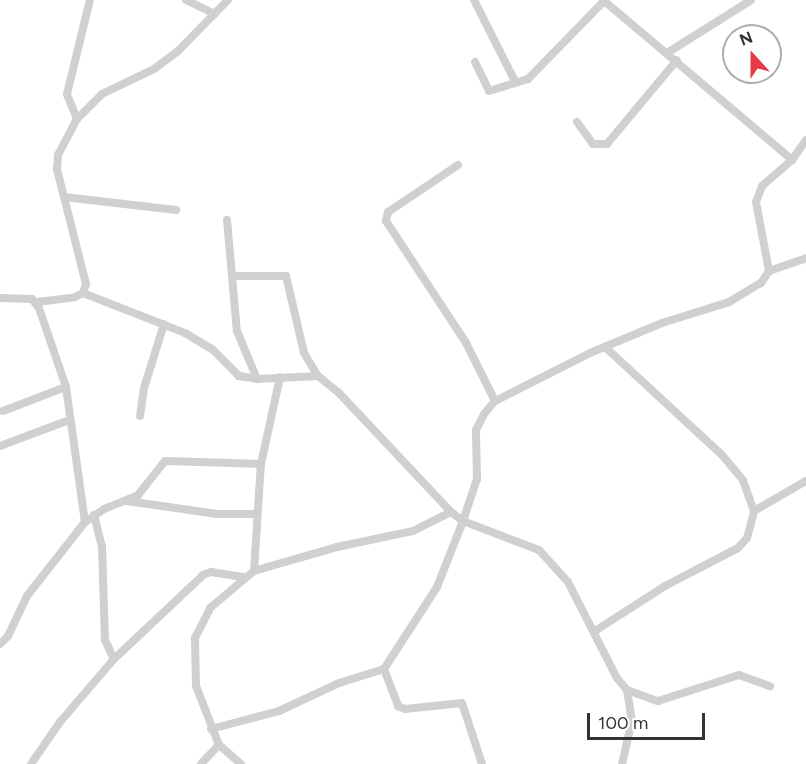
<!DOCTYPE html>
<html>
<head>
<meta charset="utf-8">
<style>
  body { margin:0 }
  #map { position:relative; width:806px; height:764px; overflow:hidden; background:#fff; font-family:Figtree,sans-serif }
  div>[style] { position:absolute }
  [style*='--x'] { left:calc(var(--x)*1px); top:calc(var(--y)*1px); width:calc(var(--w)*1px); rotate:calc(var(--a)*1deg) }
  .minor>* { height:8px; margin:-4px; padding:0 4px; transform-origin:4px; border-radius:4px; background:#d0d0d0 }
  span { translate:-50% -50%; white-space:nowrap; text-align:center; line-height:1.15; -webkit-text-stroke:6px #fff; paint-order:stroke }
  .north { position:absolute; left:722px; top:24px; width:60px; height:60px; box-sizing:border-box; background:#fff; border:2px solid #adadad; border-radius:50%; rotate:339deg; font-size:16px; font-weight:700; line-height:24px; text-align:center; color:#333 }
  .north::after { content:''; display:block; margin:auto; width:21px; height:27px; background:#e63946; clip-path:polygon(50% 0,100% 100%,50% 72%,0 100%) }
  .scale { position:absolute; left:587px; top:713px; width:118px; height:27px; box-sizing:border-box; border:3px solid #333; border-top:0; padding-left:8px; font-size:18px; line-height:21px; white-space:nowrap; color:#333; -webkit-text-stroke:4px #fff; paint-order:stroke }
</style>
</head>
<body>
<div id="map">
  <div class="minor">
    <div style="--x:186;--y:0;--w:32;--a:26"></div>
    <div style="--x:474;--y:0;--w:93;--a:63.2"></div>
    <div style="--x:603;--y:0;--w:248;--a:40.2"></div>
    <div style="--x:667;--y:53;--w:99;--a:-32.2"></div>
    <div style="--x:475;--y:62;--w:32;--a:64"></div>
    <div style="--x:489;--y:91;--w:41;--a:-17.1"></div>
    <div style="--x:528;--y:79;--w:109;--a:-45.7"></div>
    <div style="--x:77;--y:119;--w:27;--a:-112"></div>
    <div style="--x:67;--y:94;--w:97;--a:-76.3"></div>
    <div style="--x:577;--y:122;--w:27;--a:54"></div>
    <div style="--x:593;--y:144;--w:14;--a:0"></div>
    <div style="--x:607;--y:144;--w:109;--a:-50.2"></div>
    <div style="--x:458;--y:165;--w:84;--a:146.1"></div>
    <div style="--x:388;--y:212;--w:9;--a:103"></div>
    <div style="--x:386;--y:221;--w:146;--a:56.7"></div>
    <div style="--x:466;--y:343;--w:65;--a:63.4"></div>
    <div style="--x:64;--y:197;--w:113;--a:6.6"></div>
    <div style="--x:227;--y:220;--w:111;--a:84.9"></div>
    <div style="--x:237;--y:331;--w:52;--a:67.4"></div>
    <div style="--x:769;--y:271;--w:39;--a:-19"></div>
    <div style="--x:232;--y:276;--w:54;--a:0"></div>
    <div style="--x:286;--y:276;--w:79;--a:76.8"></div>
    <div style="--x:304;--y:353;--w:27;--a:59"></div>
    <div style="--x:83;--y:293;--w:110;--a:21.4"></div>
    <div style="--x:185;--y:333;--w:31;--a:31"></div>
    <div style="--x:212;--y:349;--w:38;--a:45"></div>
    <div style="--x:239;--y:376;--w:18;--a:9"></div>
    <div style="--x:257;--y:379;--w:61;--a:-2.8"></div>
    <div style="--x:318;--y:376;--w:27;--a:39"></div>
    <div style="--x:339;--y:393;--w:163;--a:46.7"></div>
    <div style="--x:451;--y:512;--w:15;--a:37"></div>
    <div style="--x:463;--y:521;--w:81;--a:20.9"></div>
    <div style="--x:539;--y:550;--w:43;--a:47.8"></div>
    <div style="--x:568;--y:582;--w:108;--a:63"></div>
    <div style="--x:617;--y:678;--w:16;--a:50"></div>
    <div style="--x:627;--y:690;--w:30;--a:81"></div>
    <div style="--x:632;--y:720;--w:45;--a:102.8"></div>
    <div style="--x:0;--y:298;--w:32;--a:2"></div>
    <div style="--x:32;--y:299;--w:11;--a:52"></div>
    <div style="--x:39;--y:308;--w:83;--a:71.1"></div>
    <div style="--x:66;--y:387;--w:136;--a:82"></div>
    <div style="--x:37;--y:302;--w:38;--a:-7"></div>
    <div style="--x:75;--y:297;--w:9;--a:-27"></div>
    <div style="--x:83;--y:293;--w:9;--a:-72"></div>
    <div style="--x:86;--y:284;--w:119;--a:-104.2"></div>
    <div style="--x:57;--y:169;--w:14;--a:-86"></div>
    <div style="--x:58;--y:155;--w:41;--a:-62.2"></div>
    <div style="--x:77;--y:119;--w:35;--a:-45"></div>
    <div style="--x:102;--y:94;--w:58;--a:-25.7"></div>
    <div style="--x:154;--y:69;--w:30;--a:-37"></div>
    <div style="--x:178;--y:51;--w:71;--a:-45.6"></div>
    <div style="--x:3;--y:411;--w:67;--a:-20.9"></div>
    <div style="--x:140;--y:416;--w:28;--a:-82"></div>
    <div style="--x:144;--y:388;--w:67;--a:-72.6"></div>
    <div style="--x:0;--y:446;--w:74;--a:-20.6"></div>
    <div style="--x:127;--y:501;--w:91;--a:8.2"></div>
    <div style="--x:217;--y:514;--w:40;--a:0"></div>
    <div style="--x:754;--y:511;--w:60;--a:-30"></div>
    <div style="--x:94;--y:515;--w:32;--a:76"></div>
    <div style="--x:102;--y:546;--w:94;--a:88.2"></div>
    <div style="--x:105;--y:640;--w:21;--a:65"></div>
    <div style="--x:254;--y:571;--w:107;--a:-86.3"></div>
    <div style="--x:261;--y:464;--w:89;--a:-77.7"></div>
    <div style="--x:595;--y:631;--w:83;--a:-32.7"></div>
    <div style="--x:665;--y:586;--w:82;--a:-27.5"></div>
    <div style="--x:738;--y:548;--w:13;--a:-48"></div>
    <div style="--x:747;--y:538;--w:28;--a:-75"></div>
    <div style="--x:754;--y:511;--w:33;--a:-110"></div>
    <div style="--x:743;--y:480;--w:34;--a:-130"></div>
    <div style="--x:721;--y:454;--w:158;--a:-137.3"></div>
    <div style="--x:0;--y:644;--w:11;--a:-45"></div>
    <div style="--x:8;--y:636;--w:44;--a:-64.6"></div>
    <div style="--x:27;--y:596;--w:94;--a:-51.9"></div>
    <div style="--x:85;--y:522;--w:23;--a:-34"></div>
    <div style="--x:104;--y:509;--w:37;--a:-22"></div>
    <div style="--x:138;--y:495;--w:43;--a:-51.5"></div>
    <div style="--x:165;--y:461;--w:96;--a:1.8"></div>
    <div style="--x:384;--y:669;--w:40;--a:69"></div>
    <div style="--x:398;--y:706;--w:8;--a:23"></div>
    <div style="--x:405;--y:709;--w:57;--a:-6"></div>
    <div style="--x:462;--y:703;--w:64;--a:71.8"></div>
    <div style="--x:627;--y:690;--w:33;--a:20"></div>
    <div style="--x:658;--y:701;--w:85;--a:-17.8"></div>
    <div style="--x:739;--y:675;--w:33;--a:20"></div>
    <div style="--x:211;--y:729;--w:70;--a:-14.8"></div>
    <div style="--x:279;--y:711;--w:66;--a:-25"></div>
    <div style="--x:339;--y:683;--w:47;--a:-17.3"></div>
    <div style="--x:384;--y:669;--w:98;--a:-57.1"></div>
    <div style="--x:437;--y:587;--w:71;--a:-68.5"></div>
    <div style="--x:463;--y:521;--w:44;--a:-71.6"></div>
    <div style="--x:477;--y:479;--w:49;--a:-91.2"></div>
    <div style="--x:476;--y:430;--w:18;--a:-63"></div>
    <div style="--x:484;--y:414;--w:17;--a:-50"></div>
    <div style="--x:495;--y:401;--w:106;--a:-26.8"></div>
    <div style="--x:590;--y:353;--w:78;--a:-22.6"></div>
    <div style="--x:662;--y:323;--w:70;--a:-17.4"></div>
    <div style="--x:729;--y:302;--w:37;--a:-31"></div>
    <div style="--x:761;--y:283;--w:14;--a:-56"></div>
    <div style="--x:769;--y:271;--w:70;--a:-100.7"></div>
    <div style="--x:756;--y:202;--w:17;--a:-69"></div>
    <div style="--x:762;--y:186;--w:40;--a:-41"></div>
    <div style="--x:792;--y:160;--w:24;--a:-55"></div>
    <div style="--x:31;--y:764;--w:51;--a:-55.4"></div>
    <div style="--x:60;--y:722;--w:83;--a:-49.4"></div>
    <div style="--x:114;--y:659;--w:122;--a:-43.3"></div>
    <div style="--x:203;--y:575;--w:9;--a:-21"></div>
    <div style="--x:211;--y:572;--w:32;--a:9"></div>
    <div style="--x:201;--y:764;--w:26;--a:-47"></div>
    <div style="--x:241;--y:764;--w:29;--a:-139"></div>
    <div style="--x:219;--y:745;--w:63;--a:-111.3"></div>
    <div style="--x:196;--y:686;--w:48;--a:-91.2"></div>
    <div style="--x:195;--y:638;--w:34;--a:-63"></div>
    <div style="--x:210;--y:608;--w:57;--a:-40.1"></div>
    <div style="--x:254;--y:571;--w:86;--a:-16.1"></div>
    <div style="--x:337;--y:547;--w:78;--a:-11.9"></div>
    <div style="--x:413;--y:531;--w:42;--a:-26.6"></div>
  </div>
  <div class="north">N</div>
  <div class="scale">100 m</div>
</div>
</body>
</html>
